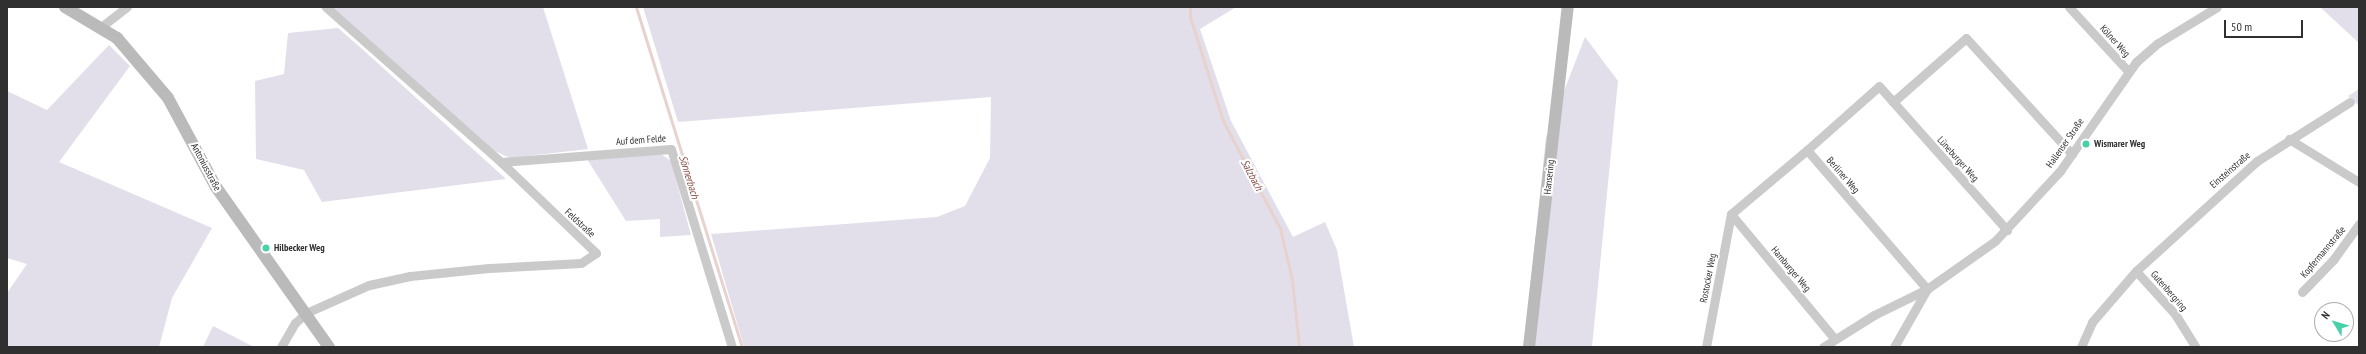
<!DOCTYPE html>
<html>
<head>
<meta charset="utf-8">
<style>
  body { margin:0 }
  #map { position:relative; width:2366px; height:354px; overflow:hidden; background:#fff; font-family:"PT Sans Narrow",sans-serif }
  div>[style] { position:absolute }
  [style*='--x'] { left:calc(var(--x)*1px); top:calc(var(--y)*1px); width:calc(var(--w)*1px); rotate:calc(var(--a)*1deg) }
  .green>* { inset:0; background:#e2dfeb }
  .stream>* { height:3px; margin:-1.5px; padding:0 1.5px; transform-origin:1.5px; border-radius:1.5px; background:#e8d2ce }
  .street>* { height:9px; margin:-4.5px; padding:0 4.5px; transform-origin:4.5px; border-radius:4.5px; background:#cacaca }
  .secondary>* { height:12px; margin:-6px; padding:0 6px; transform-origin:6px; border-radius:6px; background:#bababa }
  .dots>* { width:11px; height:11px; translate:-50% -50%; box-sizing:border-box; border:2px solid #fff; border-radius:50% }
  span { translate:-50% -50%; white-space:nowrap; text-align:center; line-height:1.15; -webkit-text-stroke:4px #fff; paint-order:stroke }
  .street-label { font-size:10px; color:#303030 }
  .poi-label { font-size:10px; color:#303030; font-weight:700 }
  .left { translate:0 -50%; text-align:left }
  .water-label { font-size:11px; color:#895147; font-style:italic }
  .frame { position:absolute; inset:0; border:8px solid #303030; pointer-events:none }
  .north { position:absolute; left:2314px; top:302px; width:40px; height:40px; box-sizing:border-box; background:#fff; border:1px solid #acacac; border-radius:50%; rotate:308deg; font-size:11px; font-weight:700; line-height:16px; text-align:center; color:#303030 }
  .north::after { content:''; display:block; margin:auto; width:14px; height:18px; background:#47d1a8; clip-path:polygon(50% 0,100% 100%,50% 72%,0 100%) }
  .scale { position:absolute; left:2224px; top:20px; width:79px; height:18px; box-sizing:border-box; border:2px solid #303030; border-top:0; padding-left:5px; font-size:12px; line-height:14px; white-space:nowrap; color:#303030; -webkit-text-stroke:3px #fff; paint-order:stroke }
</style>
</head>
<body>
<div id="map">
  <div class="green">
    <div style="clip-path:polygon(331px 7px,543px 7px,588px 149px,510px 158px,495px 151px)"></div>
    <div style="clip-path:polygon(643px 7px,1236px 7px,1200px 29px,1231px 121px,1293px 237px,1325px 222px,1337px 250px,1354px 347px,744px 347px,711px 234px,937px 217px,965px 206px,990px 158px,991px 97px,678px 122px)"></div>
    <div style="clip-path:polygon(2320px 7px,2359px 7px,2359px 43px)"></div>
    <div style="clip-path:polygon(338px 28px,361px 48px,506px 179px,322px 202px,304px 170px,256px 159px,255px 81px,284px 74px,288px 33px)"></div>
    <div style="clip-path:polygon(1585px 37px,1618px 81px,1592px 347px,1524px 347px,1546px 137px)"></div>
    <div style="clip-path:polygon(109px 45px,130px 66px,59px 162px,212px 228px,172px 298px,159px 347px,7px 347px,7px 293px,27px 264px,7px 258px,7px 91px,47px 110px)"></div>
    <div style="clip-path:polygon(2359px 89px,2359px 106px,2348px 96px)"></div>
    <div style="clip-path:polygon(658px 152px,671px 161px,691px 235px,660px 237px,660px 219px,626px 221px,587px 159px)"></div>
    <div style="clip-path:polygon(213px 326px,254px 347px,203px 347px)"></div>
  </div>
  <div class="stream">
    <div style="--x:636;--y:7;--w:356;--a:72.7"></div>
    <div style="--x:1190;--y:7;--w:10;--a:90"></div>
    <div style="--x:1190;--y:17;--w:109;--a:72.4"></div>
    <div style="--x:1223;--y:121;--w:121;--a:62"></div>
    <div style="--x:1280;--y:228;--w:53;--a:77"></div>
    <div style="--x:1292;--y:280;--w:67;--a:84"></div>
  </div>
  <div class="street">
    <div style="--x:2069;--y:7;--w:87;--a:47.3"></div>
    <div style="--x:101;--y:27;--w:33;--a:-38"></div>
    <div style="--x:1893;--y:102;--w:97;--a:-41.2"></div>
    <div style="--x:1966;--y:38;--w:157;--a:47.6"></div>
    <div style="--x:2289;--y:139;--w:82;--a:31.6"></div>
    <div style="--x:1807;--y:150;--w:96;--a:-41.6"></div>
    <div style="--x:1879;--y:86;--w:193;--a:48.4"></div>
    <div style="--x:501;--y:162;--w:170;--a:-4.4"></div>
    <div style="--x:671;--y:149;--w:207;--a:72.9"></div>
    <div style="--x:1731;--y:214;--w:99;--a:-40.1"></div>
    <div style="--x:1807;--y:150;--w:184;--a:49.2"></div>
    <div style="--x:1927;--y:289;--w:67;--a:119.6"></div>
    <div style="--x:1731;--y:214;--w:161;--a:50.3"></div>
    <div style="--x:2136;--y:271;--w:164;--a:-42.3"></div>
    <div style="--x:2257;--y:161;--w:110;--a:-32.4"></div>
    <div style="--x:2302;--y:292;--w:45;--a:-45.9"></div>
    <div style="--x:2333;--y:260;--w:44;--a:-54.2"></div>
    <div style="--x:281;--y:347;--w:28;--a:-60"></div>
    <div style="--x:295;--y:323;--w:15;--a:-42"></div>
    <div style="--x:306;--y:313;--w:69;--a:-24"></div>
    <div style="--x:369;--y:285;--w:42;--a:-12.4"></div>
    <div style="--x:410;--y:276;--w:79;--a:-5.8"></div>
    <div style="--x:489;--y:268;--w:92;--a:-3.1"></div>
    <div style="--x:581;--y:263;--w:18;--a:-34"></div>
    <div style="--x:596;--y:253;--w:132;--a:-136.2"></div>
    <div style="--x:501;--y:162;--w:234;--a:-138.5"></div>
    <div style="--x:1706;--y:347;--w:135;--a:-79.4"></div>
    <div style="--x:1823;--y:347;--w:60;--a:-32.1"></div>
    <div style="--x:1874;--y:315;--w:59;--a:-26.1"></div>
    <div style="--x:1927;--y:289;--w:83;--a:-35.2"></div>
    <div style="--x:1995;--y:241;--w:96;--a:-47.1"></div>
    <div style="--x:2060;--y:171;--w:133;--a:-55.1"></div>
    <div style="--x:2136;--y:62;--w:29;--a:-41"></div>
    <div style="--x:2158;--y:43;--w:69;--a:-31.4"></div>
    <div style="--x:2081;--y:347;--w:27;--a:-66"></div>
    <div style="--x:2092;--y:322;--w:67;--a:-49.2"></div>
    <div style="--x:2136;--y:271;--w:58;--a:47.8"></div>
    <div style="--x:2175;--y:314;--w:39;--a:58"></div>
  </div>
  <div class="secondary">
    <div style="--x:65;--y:7;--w:61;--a:30.8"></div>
    <div style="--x:117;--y:38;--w:79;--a:49.6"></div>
    <div style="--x:168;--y:98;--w:101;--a:61.7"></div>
    <div style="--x:216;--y:187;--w:196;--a:54.8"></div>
    <div style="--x:1529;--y:347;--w:342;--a:-83.5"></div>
  </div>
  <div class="dots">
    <div style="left:2086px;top:144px;background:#47d1a8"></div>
    <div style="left:266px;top:248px;background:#47d1a8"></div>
  </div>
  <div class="street-label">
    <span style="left:2115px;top:41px;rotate:48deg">Kölner Weg</span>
    <span style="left:641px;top:140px;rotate:-4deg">Auf dem Felde</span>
    <span style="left:2065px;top:143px;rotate:-55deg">Hallenser Straße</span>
    <span style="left:1958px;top:159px;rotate:48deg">Lüneburger Weg</span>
    <span style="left:206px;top:167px;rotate:62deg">Antoniusstraße</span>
    <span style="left:2230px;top:170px;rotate:-41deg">Einsteinstraße</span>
    <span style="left:1843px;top:175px;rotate:49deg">Berliner Weg</span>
    <span style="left:1549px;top:177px;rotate:-84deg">Hansering</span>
    <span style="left:580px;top:223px;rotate:43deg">Feldstraße</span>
    <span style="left:2323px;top:252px;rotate:-50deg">Kopfermannstraße</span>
    <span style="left:1791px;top:269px;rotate:50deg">Hamburger Weg</span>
    <span style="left:1708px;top:278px;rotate:-79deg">Rostocker Weg</span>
    <span style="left:2169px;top:291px;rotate:49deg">Gutenbergring</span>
  </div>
  <div class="poi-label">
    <span class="left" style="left:2094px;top:144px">Wismarer Weg</span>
    <span class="left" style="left:274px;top:248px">Hilbecker Weg</span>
  </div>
  <div class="water-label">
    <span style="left:1252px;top:175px;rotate:62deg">Salzbach</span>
    <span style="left:689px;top:177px;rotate:73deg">Sönnerbach</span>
  </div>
  <div class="frame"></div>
  <div class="north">N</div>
  <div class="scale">50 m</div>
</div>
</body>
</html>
